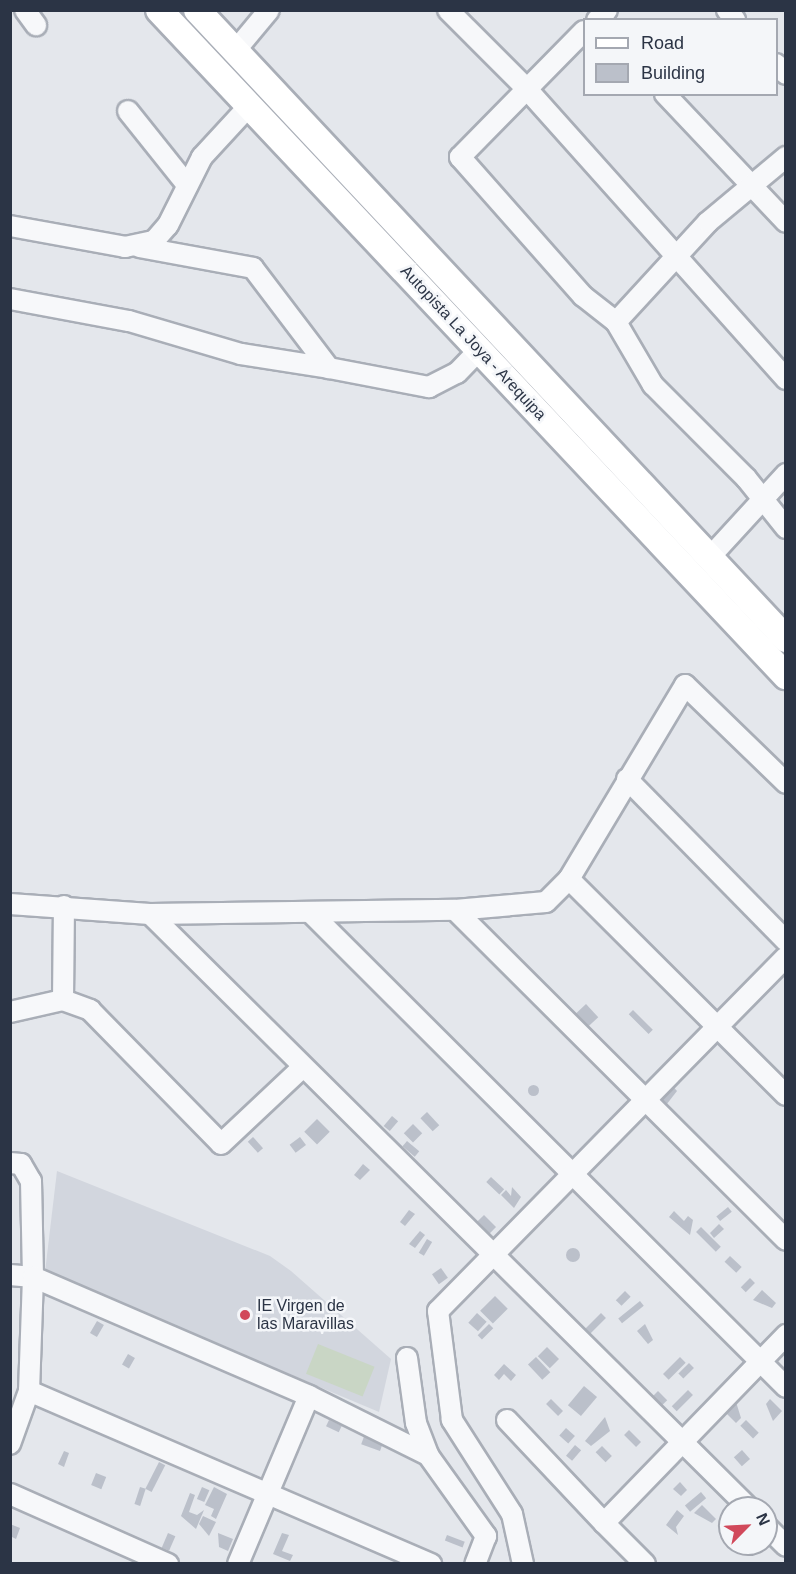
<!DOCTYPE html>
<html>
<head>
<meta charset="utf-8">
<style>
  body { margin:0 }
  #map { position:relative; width:796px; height:1574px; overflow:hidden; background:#e4e7ec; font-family:Arial,sans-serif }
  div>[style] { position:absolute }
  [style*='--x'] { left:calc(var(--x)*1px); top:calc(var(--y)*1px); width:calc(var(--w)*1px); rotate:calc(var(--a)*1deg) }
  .built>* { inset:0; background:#d2d6de }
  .green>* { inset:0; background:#c9d6c5; transform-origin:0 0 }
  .building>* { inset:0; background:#bbc0ca; transform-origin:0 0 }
  .round { border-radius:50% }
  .roads { filter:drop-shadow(2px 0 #a9aeb7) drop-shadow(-2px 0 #a9aeb7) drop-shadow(0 2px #a9aeb7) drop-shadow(0 -2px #a9aeb7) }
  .minor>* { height:20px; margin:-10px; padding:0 10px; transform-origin:10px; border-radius:10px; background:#f7f8fa }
  .major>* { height:26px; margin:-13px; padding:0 13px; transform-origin:13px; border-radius:13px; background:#fff }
  .dots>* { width:16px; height:16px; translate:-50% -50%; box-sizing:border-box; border:3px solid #f4f6f9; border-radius:50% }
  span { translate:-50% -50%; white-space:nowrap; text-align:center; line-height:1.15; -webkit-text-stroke:5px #f4f6f9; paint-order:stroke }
  .street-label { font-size:16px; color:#2b3445 }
  .poi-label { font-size:16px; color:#2b3445 }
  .left { translate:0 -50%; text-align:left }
  .frame { position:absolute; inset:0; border:12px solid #2b3445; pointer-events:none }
  .legend { position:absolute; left:583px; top:18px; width:195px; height:78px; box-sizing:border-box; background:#f4f6f9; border:2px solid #a4a8b1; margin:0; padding:8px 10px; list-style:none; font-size:18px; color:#2b3445 }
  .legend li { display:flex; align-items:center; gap:12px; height:30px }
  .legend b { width:30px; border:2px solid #a4a8b1 }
  .north { position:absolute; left:718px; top:1496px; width:60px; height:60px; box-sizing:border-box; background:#f4f6f9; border:2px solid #a4a8b1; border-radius:50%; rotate:66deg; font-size:16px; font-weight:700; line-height:24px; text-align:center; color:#2b3445 }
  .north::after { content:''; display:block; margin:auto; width:21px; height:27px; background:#d1495b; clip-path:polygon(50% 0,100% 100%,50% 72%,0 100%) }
</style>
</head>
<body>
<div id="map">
  <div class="built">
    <div style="clip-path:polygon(57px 1171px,270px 1256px,291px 1271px,391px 1359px,379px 1412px,45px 1272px)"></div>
  </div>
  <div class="green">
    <div style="left:318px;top:1344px;width:61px;height:32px;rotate:22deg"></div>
  </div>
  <div class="building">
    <div style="left:586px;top:1004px;width:18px;height:16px;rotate:47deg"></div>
    <div style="left:633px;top:1010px;width:28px;height:6px;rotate:45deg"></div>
    <div style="clip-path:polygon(670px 1083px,677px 1091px,663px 1109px,653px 1097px)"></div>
    <div class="round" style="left:527.5px;top:1084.5px;width:11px;height:11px"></div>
    <div style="left:427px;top:1112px;width:18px;height:9px;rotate:47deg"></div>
    <div style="left:392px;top:1116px;width:8px;height:13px;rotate:40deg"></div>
    <div style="left:317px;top:1119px;width:18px;height:18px;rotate:45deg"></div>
    <div style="left:413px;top:1124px;width:13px;height:13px;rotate:45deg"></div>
    <div style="left:253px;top:1137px;width:15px;height:7px;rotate:48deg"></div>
    <div style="left:300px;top:1137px;width:10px;height:13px;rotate:53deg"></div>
    <div style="left:407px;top:1141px;width:16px;height:7px;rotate:40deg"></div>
    <div style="clip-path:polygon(363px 1164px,370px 1170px,360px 1180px,354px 1175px)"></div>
    <div style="left:491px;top:1177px;width:18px;height:7px;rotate:43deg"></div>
    <div style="clip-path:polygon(512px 1187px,521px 1197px,514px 1208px,501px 1195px,506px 1190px,511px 1196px)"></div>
    <div style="left:728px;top:1207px;width:6px;height:15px;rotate:51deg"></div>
    <div style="clip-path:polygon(409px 1210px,415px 1214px,405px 1226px,400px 1222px)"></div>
    <div style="clip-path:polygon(674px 1211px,684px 1221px,688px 1216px,693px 1220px,690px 1235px,669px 1217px)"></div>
    <div style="left:484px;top:1215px;width:17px;height:9px;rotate:45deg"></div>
    <div style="clip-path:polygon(719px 1224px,724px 1229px,714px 1238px,710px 1233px)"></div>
    <div style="left:701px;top:1227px;width:28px;height:7px;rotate:45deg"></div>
    <div style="clip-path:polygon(420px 1231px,425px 1235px,415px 1248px,409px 1244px)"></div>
    <div style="left:427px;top:1239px;width:6px;height:16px;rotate:31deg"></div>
    <div class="round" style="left:566px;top:1248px;width:14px;height:14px"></div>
    <div style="left:730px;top:1256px;width:16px;height:8px;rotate:43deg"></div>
    <div style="left:441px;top:1268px;width:12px;height:11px;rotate:55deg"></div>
    <div style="left:750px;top:1278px;width:7px;height:13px;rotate:45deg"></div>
    <div style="clip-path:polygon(762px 1290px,776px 1303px,772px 1308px,753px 1300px)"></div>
    <div style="left:625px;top:1291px;width:8px;height:13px;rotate:45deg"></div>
    <div style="left:495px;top:1296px;width:18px;height:21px;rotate:45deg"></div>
    <div style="left:640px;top:1301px;width:6px;height:28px;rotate:51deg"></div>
    <div style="left:477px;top:1313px;width:13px;height:13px;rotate:42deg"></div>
    <div style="left:601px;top:1313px;width:7px;height:23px;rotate:45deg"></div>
    <div style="left:97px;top:1321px;width:8px;height:14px;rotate:30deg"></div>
    <div style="left:489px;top:1324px;width:6px;height:16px;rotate:45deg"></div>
    <div style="clip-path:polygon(645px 1324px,653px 1340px,648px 1344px,637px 1331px)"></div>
    <div style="left:547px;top:1347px;width:17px;height:13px;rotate:45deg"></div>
    <div style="left:128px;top:1354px;width:8px;height:12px;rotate:30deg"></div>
    <div style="left:536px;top:1357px;width:21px;height:11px;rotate:47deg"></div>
    <div style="left:680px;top:1357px;width:8px;height:24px;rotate:45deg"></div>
    <div style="left:689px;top:1363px;width:7px;height:15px;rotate:45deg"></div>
    <div style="clip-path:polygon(504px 1364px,516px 1375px,511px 1381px,504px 1374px,499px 1380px,494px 1375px)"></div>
    <div style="left:584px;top:1386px;width:17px;height:25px;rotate:40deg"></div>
    <div style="left:688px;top:1390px;width:7px;height:23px;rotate:45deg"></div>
    <div style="left:658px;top:1391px;width:13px;height:8px;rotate:45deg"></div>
    <div style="left:551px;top:1399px;width:17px;height:7px;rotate:45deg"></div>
    <div style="clip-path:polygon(770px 1399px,782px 1411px,773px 1421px,766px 1404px)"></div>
    <div style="clip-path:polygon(736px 1402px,741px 1418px,736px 1423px,725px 1412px)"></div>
    <div style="clip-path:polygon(605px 1417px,610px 1431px,591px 1446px,585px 1441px)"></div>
    <div style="left:329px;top:1420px;width:14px;height:7px;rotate:25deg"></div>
    <div style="left:746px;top:1420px;width:18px;height:8px;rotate:45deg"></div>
    <div style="left:566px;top:1428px;width:12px;height:10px;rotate:42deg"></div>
    <div style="left:629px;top:1430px;width:17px;height:7px;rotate:45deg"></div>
    <div style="left:366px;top:1431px;width:20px;height:14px;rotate:20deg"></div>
    <div style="left:575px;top:1445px;width:8px;height:14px;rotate:40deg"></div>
    <div style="left:602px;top:1446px;width:14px;height:9px;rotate:45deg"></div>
    <div style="left:742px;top:1450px;width:12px;height:11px;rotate:48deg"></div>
    <div style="clip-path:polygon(64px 1451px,69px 1453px,64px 1467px,58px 1464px)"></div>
    <div style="left:159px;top:1462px;width:7px;height:30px;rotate:27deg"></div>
    <div style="left:96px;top:1473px;width:11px;height:13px;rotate:22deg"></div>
    <div style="clip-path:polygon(680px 1482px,687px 1490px,681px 1496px,673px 1489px)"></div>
    <div style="left:140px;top:1487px;width:6px;height:18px;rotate:18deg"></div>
    <div style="left:202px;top:1487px;width:8px;height:13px;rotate:23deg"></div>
    <div style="clip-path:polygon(214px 1487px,227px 1494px,216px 1519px,211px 1516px,214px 1509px,205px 1505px)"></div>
    <div style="left:701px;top:1492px;width:8px;height:21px;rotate:50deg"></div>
    <div style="clip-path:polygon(190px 1493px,195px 1495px,189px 1512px,197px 1515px,204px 1510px,196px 1529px,181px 1516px)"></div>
    <div style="clip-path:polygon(702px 1505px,716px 1519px,712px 1523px,694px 1513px)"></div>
    <div style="clip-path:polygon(677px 1510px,684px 1516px,676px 1527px,678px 1535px,666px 1525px)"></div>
    <div style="clip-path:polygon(203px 1516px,216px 1522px,209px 1536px,199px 1524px)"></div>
    <div style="clip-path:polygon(10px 1524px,20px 1528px,16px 1539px,10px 1536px)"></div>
    <div style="left:168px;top:1533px;width:8px;height:16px;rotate:23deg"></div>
    <div style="clip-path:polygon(218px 1533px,233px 1539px,228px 1551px,219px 1547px)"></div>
    <div style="clip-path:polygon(282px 1533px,289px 1535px,282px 1551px,293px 1555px,290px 1561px,273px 1554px)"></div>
    <div style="left:447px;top:1535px;width:19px;height:6px;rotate:21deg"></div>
  </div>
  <div class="roads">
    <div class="minor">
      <div style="--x:25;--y:10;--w:19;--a:54"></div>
      <div style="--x:448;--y:10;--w:109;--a:45"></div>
      <div style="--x:525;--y:87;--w:392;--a:48.2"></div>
      <div style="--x:727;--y:10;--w:13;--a:51"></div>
      <div style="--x:597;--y:20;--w:14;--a:-45"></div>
      <div style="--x:584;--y:31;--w:177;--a:134.5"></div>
      <div style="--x:460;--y:157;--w:186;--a:48.5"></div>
      <div style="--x:583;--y:296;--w:42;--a:38.2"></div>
      <div style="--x:616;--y:322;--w:73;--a:59.6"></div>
      <div style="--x:653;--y:385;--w:132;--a:45"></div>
      <div style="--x:746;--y:478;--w:64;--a:51.3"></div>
      <div style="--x:235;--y:51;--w:53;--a:-50.3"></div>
      <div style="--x:776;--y:64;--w:14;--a:45"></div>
      <div style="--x:665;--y:94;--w:176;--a:46.6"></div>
      <div style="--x:128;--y:111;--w:95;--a:51.4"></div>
      <div style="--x:10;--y:226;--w:117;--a:10.3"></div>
      <div style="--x:125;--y:247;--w:30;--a:-12"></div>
      <div style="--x:154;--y:241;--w:21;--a:-49"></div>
      <div style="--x:168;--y:225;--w:76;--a:-63.4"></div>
      <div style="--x:202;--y:157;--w:69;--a:-47.3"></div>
      <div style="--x:139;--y:247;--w:116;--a:10.4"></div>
      <div style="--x:253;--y:268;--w:126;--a:52.8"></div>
      <div style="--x:329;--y:368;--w:102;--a:10.8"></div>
      <div style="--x:429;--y:387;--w:31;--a:-27"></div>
      <div style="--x:457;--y:373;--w:32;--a:-46"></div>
      <div style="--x:10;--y:299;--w:121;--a:10.5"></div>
      <div style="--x:129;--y:321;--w:117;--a:16.4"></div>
      <div style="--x:241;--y:354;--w:89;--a:9"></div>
      <div style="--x:616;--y:322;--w:136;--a:-47.4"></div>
      <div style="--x:708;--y:222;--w:102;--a:-39.8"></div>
      <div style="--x:710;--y:557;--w:113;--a:-47.5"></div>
      <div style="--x:627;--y:779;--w:227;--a:45.5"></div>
      <div style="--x:569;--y:879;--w:306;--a:44.9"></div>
      <div style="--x:10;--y:904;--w:140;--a:4.1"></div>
      <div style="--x:150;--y:914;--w:305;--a:-0.8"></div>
      <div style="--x:455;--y:910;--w:91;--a:-5"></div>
      <div style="--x:546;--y:902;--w:33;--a:-45"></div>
      <div style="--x:569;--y:879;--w:226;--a:-59.1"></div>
      <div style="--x:685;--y:685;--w:141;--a:44.1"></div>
      <div style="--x:455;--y:910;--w:467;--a:44.9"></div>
      <div style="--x:311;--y:913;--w:671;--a:44.94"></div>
      <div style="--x:150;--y:914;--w:844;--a:44.76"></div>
      <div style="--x:63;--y:1000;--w:94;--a:-89.4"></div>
      <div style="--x:10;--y:1012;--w:54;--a:-12.8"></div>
      <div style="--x:63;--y:1000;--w:29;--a:20"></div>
      <div style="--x:90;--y:1010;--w:187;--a:45.6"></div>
      <div style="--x:221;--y:1144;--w:112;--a:-43.2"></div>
      <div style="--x:10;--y:1163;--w:11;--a:5"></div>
      <div style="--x:21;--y:1164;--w:20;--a:60"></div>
      <div style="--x:31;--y:1181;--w:96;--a:88.8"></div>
      <div style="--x:33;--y:1277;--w:114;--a:92"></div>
      <div style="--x:29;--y:1391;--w:56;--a:109.7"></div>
      <div style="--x:10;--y:1275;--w:23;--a:5"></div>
      <div style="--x:33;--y:1277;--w:301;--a:23.3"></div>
      <div style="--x:309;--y:1396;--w:133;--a:26.4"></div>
      <div style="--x:428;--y:1455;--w:100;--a:54.4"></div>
      <div style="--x:486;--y:1536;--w:30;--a:111"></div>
      <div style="--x:407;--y:1358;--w:66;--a:82.1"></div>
      <div style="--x:416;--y:1423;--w:34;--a:69"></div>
      <div style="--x:29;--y:1391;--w:438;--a:23.3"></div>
      <div style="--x:507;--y:1420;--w:141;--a:46.7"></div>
      <div style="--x:604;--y:1523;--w:262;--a:-45.9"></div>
      <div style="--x:10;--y:1494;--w:173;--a:23.9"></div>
      <div style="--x:604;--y:1523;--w:58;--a:45"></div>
      <div style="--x:766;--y:1526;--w:28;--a:45"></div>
      <div style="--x:238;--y:1564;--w:182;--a:-67.1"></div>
      <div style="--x:523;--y:1564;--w:51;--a:-102.4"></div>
      <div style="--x:512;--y:1514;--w:112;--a:-122.6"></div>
      <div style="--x:452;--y:1420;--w:110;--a:-97.3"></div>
      <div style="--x:438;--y:1311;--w:496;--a:-45.5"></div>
    </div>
    <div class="major">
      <div style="--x:159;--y:10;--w:915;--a:46.73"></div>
      <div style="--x:197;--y:10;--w:862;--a:46.88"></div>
    </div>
  </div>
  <div class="dots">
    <div style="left:245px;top:1315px;background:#d1495b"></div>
  </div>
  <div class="street-label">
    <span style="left:473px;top:343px;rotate:47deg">Autopista La Joya - Arequipa</span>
  </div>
  <div class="poi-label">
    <span class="left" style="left:257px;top:1315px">IE Virgen de<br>las Maravillas</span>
  </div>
  <div class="frame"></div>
  <ul class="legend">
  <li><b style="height:8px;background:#fff"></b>Road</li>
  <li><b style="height:16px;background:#bbc0ca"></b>Building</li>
  </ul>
  <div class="north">N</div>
</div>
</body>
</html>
